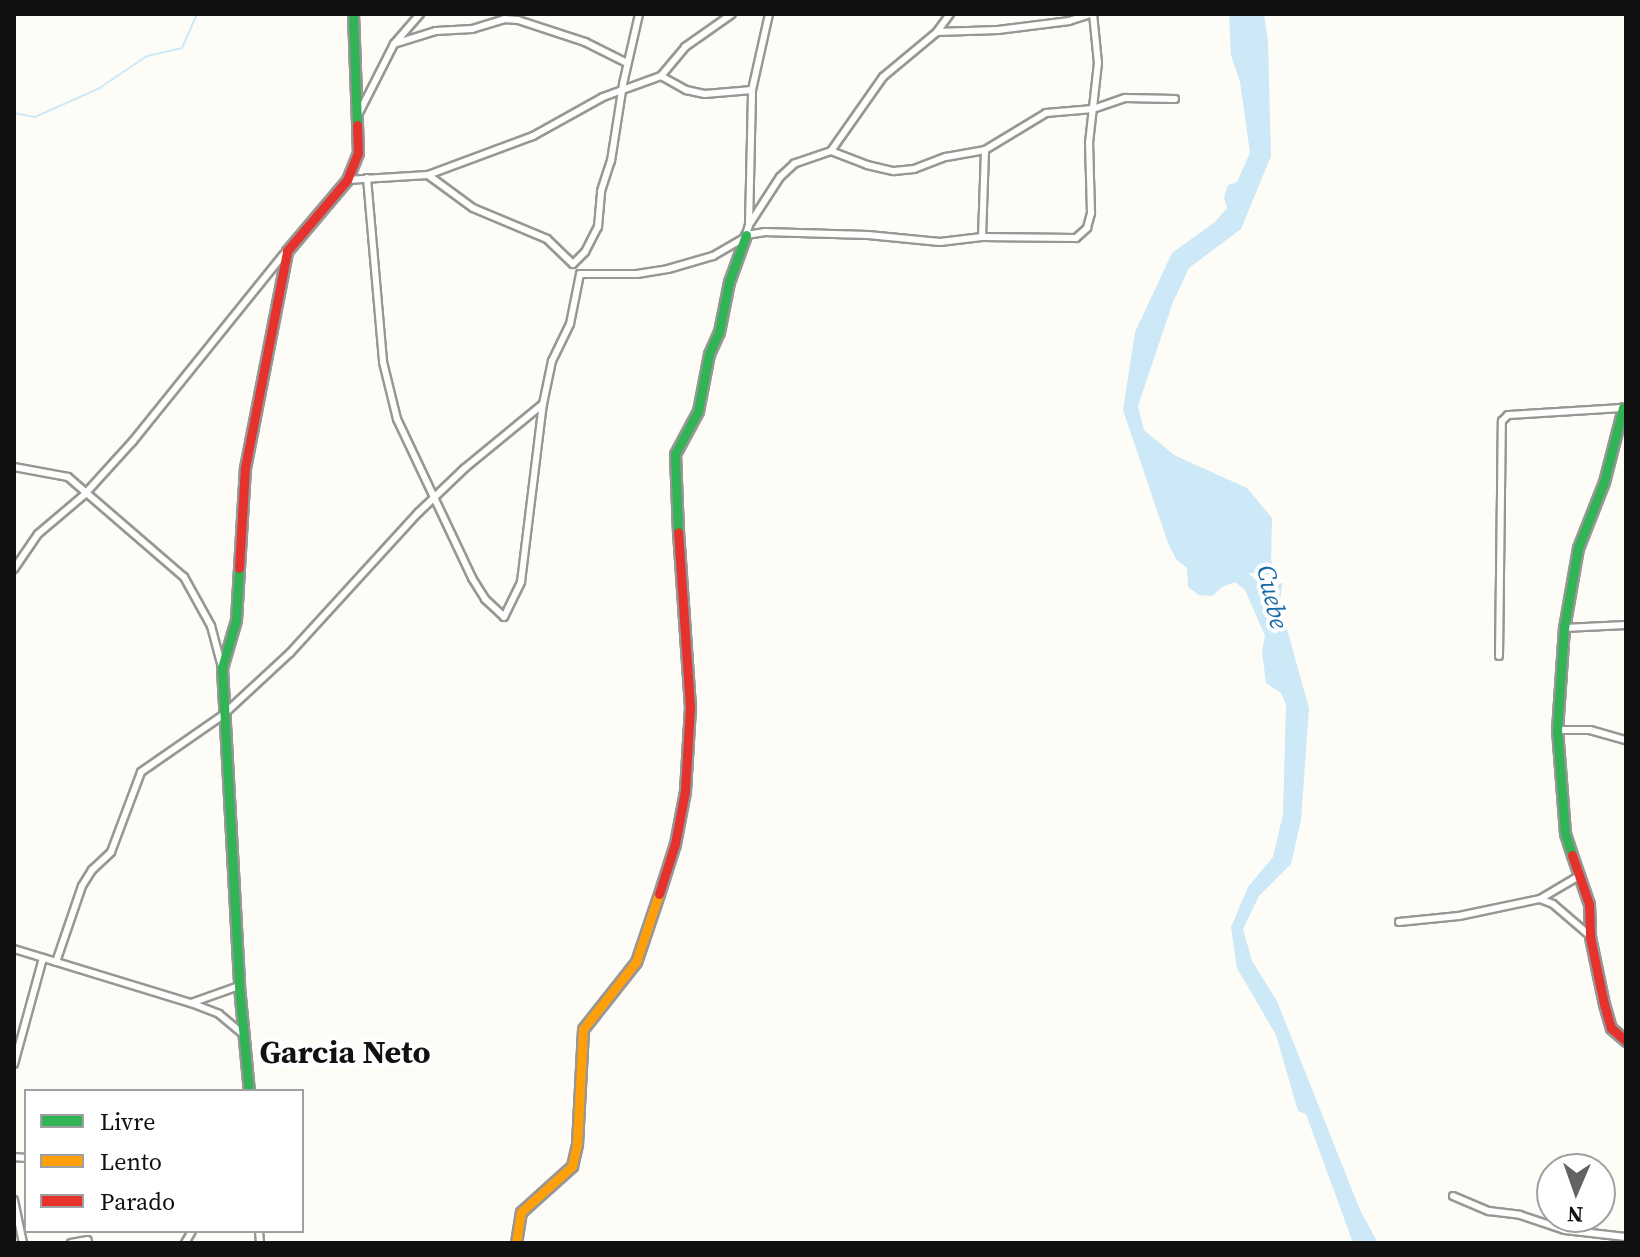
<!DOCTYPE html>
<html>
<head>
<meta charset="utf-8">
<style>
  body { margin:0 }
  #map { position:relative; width:1640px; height:1257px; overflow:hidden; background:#fdfcf7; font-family:"Source Serif 4",serif }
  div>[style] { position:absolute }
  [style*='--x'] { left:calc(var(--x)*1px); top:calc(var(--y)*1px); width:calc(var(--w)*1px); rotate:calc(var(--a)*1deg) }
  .water>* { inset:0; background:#cde8f7 }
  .stream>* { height:2px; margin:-1px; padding:0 1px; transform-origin:1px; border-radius:1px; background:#cde8f7 }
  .roads { filter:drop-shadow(2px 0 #979795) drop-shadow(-2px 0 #979795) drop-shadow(0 2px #979795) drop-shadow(0 -2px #979795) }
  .street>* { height:6px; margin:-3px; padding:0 3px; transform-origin:3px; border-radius:3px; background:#fffffe }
  .fast>* { height:9px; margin:-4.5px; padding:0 4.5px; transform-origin:4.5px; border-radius:4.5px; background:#30b455 }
  .slow>* { height:9px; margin:-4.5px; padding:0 4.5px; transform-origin:4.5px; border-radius:4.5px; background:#ff9f0a }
  .jam>* { height:9px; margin:-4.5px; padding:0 4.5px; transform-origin:4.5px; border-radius:4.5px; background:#e5322d }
  span { translate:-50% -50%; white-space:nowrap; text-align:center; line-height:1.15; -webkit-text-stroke:8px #fff; paint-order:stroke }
  .water-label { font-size:26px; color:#1768a6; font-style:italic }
  .district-label { font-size:32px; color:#111; font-weight:700 }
  .frame { position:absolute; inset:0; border:16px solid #111; pointer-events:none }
  .legend { position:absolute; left:24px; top:1089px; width:280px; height:144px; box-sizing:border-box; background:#fff; border:2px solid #a0a0a0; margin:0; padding:10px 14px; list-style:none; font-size:24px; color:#111 }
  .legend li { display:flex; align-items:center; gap:16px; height:40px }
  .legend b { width:40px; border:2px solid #a0a0a0 }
  .north { position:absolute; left:1536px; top:1153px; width:80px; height:80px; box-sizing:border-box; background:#fff; border:2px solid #a0a0a0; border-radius:50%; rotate:182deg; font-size:22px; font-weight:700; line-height:32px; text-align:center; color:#111 }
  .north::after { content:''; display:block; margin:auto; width:28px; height:36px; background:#646362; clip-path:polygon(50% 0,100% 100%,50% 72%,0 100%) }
</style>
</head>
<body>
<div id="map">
  <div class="water">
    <div style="clip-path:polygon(1229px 14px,1264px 14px,1268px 41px,1271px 156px,1241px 229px,1189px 268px,1173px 302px,1138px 406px,1144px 430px,1174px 455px,1247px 488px,1272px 518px,1271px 560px,1282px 584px,1280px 604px,1309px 708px,1301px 820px,1291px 864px,1259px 896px,1243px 929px,1252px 961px,1277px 1001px,1360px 1210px,1378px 1243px,1353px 1243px,1306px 1114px,1298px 1111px,1276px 1035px,1237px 968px,1231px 927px,1248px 887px,1273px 857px,1283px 814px,1286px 704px,1281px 693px,1266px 683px,1262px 652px,1265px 636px,1245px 590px,1235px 582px,1222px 587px,1212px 596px,1199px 595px,1188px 587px,1187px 568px,1176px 559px,1168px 543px,1123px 410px,1135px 332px,1172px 253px,1215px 222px,1227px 208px,1224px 198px,1228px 185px,1237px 182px,1250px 153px,1240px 82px,1231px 55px)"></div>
  </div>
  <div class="stream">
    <div style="--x:14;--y:113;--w:21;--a:11"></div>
    <div style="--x:35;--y:117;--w:69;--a:-24"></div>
    <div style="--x:98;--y:89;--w:59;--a:-34"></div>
    <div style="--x:147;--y:56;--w:36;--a:-13"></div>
    <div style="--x:182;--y:48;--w:37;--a:-66"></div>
  </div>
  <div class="roads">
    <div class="street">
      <div style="--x:950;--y:14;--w:22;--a:126"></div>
      <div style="--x:937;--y:32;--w:70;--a:140.2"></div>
      <div style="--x:883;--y:77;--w:90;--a:125.1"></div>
      <div style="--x:831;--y:151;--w:39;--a:161"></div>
      <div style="--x:794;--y:164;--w:19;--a:137"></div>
      <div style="--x:780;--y:177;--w:57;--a:122.9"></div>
      <div style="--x:749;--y:225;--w:10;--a:107"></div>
      <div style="--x:746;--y:235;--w:18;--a:-9"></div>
      <div style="--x:764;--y:232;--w:104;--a:1.7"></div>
      <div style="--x:868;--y:235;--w:72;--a:5.6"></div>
      <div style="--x:940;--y:242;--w:42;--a:-6.8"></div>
      <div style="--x:982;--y:237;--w:94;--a:0.6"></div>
      <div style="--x:1076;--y:238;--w:15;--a:-42"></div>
      <div style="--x:1087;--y:228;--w:16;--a:-75"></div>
      <div style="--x:1091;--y:213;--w:70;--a:-91.6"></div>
      <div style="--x:1089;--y:143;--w:81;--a:-83.6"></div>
      <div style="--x:1098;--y:63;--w:49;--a:-95.8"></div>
      <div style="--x:937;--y:32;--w:61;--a:-1.9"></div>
      <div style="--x:998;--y:30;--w:72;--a:-7.2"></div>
      <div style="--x:1069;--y:21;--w:23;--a:-18"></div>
      <div style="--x:394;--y:44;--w:44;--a:-17.2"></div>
      <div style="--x:436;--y:31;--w:36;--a:-3"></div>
      <div style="--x:472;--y:29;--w:34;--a:-17"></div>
      <div style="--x:504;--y:19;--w:14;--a:4"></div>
      <div style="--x:518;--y:20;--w:71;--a:18.2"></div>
      <div style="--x:585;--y:42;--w:47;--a:26.6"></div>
      <div style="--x:661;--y:76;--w:29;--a:29"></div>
      <div style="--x:686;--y:90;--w:19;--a:12"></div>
      <div style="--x:705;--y:94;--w:47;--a:-4.9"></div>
      <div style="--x:358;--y:115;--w:80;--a:-63.1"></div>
      <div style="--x:394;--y:44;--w:40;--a:-49"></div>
      <div style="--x:831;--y:151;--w:39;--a:21"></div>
      <div style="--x:867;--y:165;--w:28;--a:13"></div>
      <div style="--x:894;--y:171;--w:20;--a:-6"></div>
      <div style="--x:914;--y:169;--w:34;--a:-21"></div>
      <div style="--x:946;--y:157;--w:40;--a:-10"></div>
      <div style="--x:985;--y:150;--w:71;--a:-31.2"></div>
      <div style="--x:1046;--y:113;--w:47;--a:-4.9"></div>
      <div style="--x:1093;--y:109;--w:34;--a:-19"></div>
      <div style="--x:1125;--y:98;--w:50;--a:1.1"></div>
      <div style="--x:428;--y:175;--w:56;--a:36.3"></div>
      <div style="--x:473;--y:208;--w:80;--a:22.7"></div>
      <div style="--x:547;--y:239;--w:36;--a:44"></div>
      <div style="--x:367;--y:178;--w:185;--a:85"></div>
      <div style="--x:383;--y:362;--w:59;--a:76.2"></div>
      <div style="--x:397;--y:419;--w:176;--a:64.7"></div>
      <div style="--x:472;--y:578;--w:25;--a:58"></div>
      <div style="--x:485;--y:599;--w:26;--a:43"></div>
      <div style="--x:504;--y:617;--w:39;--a:-64"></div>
      <div style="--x:521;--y:582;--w:179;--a:-83"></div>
      <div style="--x:347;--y:180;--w:81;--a:-3.5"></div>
      <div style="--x:428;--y:175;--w:112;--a:-20.4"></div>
      <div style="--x:533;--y:136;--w:80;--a:-29.1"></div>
      <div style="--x:603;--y:97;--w:62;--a:-19.9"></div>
      <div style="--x:661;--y:76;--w:38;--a:-50"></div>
      <div style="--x:685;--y:47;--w:57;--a:-35.1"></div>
      <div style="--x:749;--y:225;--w:135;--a:-88.7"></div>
      <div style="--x:752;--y:90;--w:78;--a:-77.4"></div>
      <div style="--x:982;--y:237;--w:87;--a:-88"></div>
      <div style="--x:573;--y:264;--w:17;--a:-45"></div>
      <div style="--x:585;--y:252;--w:28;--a:-63"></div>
      <div style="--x:598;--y:227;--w:36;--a:-85"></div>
      <div style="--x:601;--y:191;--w:32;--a:-72"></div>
      <div style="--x:611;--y:161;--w:78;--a:-81.1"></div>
      <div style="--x:623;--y:84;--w:72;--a:-77.1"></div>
      <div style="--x:580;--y:274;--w:57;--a:0"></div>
      <div style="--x:637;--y:274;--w:31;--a:-9"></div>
      <div style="--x:668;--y:269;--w:47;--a:-16.1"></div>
      <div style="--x:713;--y:256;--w:34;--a:-30"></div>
      <div style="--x:14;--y:467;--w:55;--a:10.5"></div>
      <div style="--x:68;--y:477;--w:153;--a:40.8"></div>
      <div style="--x:184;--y:577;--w:56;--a:61.1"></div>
      <div style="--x:211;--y:626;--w:39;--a:75"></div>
      <div style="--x:14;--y:569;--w:42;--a:-55.6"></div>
      <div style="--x:38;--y:534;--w:60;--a:-40.3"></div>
      <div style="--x:84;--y:495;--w:73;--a:-47.8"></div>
      <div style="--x:133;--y:441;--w:240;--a:-51.1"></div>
      <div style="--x:1564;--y:628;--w:62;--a:-2.8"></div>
      <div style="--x:1499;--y:656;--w:235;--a:-89.3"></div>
      <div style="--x:1502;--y:421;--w:8;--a:-45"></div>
      <div style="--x:1508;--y:415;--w:115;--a:-3.5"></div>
      <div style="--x:1557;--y:730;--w:33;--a:0"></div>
      <div style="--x:1590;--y:730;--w:37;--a:16"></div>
      <div style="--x:1540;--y:899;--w:14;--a:21"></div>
      <div style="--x:1553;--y:904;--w:46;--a:40.6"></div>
      <div style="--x:1399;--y:922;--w:60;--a:-5.7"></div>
      <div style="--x:1459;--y:916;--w:83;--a:-11.9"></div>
      <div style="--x:1540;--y:899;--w:45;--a:-30.5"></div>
      <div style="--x:14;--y:949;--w:185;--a:17"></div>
      <div style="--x:191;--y:1003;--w:30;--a:21"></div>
      <div style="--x:219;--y:1014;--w:30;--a:40"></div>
      <div style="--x:56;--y:962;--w:80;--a:-71.1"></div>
      <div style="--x:82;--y:886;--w:19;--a:-58"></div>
      <div style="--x:92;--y:870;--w:26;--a:-43"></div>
      <div style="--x:111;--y:852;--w:85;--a:-69.4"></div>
      <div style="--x:141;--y:772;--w:100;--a:-34.8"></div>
      <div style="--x:223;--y:715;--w:91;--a:-42.8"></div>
      <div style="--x:290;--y:653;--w:190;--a:-47.6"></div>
      <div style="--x:418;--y:513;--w:65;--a:-43.8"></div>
      <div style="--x:465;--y:468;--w:101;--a:-39.4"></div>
      <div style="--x:543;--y:404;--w:44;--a:-78.2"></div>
      <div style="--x:552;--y:361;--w:41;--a:-64.1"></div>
      <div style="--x:570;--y:324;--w:51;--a:-78.7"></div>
      <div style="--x:191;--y:1003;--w:51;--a:-19.5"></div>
      <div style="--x:14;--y:1064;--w:110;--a:-74.7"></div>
      <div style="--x:14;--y:1157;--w:12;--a:5"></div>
      <div style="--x:1453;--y:1196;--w:39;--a:23"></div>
      <div style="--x:1489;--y:1211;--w:31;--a:7"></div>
      <div style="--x:1520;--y:1215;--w:47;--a:18.4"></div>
      <div style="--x:1565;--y:1230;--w:61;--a:6.5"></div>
      <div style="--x:14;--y:1200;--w:44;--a:78.2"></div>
      <div style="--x:259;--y:1231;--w:12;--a:85"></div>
      <div style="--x:71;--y:1243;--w:17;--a:-10"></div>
      <div style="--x:185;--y:1243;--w:14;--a:-60"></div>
    </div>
    <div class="fast">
      <div style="--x:353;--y:14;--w:111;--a:87.9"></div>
      <div style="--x:678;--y:532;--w:78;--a:-92.2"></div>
      <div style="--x:675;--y:454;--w:49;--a:-61.9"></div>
      <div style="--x:698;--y:411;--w:58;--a:-79.1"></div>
      <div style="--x:709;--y:354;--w:24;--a:-66"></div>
      <div style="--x:719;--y:332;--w:51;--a:-78.7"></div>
      <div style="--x:729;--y:282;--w:50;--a:-70.1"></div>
      <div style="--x:239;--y:568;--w:52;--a:93.3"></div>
      <div style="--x:236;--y:620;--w:50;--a:106.3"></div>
      <div style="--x:222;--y:668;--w:318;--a:86.9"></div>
      <div style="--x:239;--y:986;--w:105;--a:84.6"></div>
      <div style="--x:1572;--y:855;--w:23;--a:-108"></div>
      <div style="--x:1565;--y:833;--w:103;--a:-94.4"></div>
      <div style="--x:1557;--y:730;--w:102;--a:-86.1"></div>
      <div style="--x:1564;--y:628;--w:81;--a:-80.1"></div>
      <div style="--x:1578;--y:548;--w:71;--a:-68.5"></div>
      <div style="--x:1604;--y:482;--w:76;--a:-75.6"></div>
      <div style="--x:1623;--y:408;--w:3;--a:0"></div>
    </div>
    <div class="slow">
      <div style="--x:516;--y:1243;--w:31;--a:-81"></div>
      <div style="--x:521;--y:1212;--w:69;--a:-42"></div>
      <div style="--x:572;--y:1166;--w:23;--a:-77"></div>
      <div style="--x:577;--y:1144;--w:115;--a:-87"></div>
      <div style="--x:583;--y:1029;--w:85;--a:-51.7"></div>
      <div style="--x:636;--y:962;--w:72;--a:-71.3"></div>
    </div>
    <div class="jam">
      <div style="--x:239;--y:568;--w:100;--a:-86.6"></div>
      <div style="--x:245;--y:468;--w:221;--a:-79"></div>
      <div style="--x:287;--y:251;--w:93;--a:-49.8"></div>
      <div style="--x:347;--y:180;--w:29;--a:-68"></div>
      <div style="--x:358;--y:153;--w:28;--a:-92"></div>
      <div style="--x:1572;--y:855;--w:52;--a:70.9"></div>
      <div style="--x:1589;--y:904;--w:33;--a:88"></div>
      <div style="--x:1590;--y:937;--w:68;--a:78.2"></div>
      <div style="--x:1604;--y:1004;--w:25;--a:74"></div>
      <div style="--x:1611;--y:1028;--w:20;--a:41"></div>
      <div style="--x:659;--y:894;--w:52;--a:-72.3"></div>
      <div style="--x:675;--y:844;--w:54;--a:-79.3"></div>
      <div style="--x:685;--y:791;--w:84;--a:-86.6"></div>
      <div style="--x:690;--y:707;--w:175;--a:-93.9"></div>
    </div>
  </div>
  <div class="water-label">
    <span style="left:1272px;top:597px;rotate:77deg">Cuebe</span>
  </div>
  <div class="district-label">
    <span style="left:345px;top:1052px">Garcia Neto</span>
  </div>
  <div class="frame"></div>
  <ul class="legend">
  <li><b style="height:10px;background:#30b455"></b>Livre</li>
  <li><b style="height:10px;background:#ff9f0a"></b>Lento</li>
  <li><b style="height:10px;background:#e5322d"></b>Parado</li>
  </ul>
  <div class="north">N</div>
</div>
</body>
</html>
